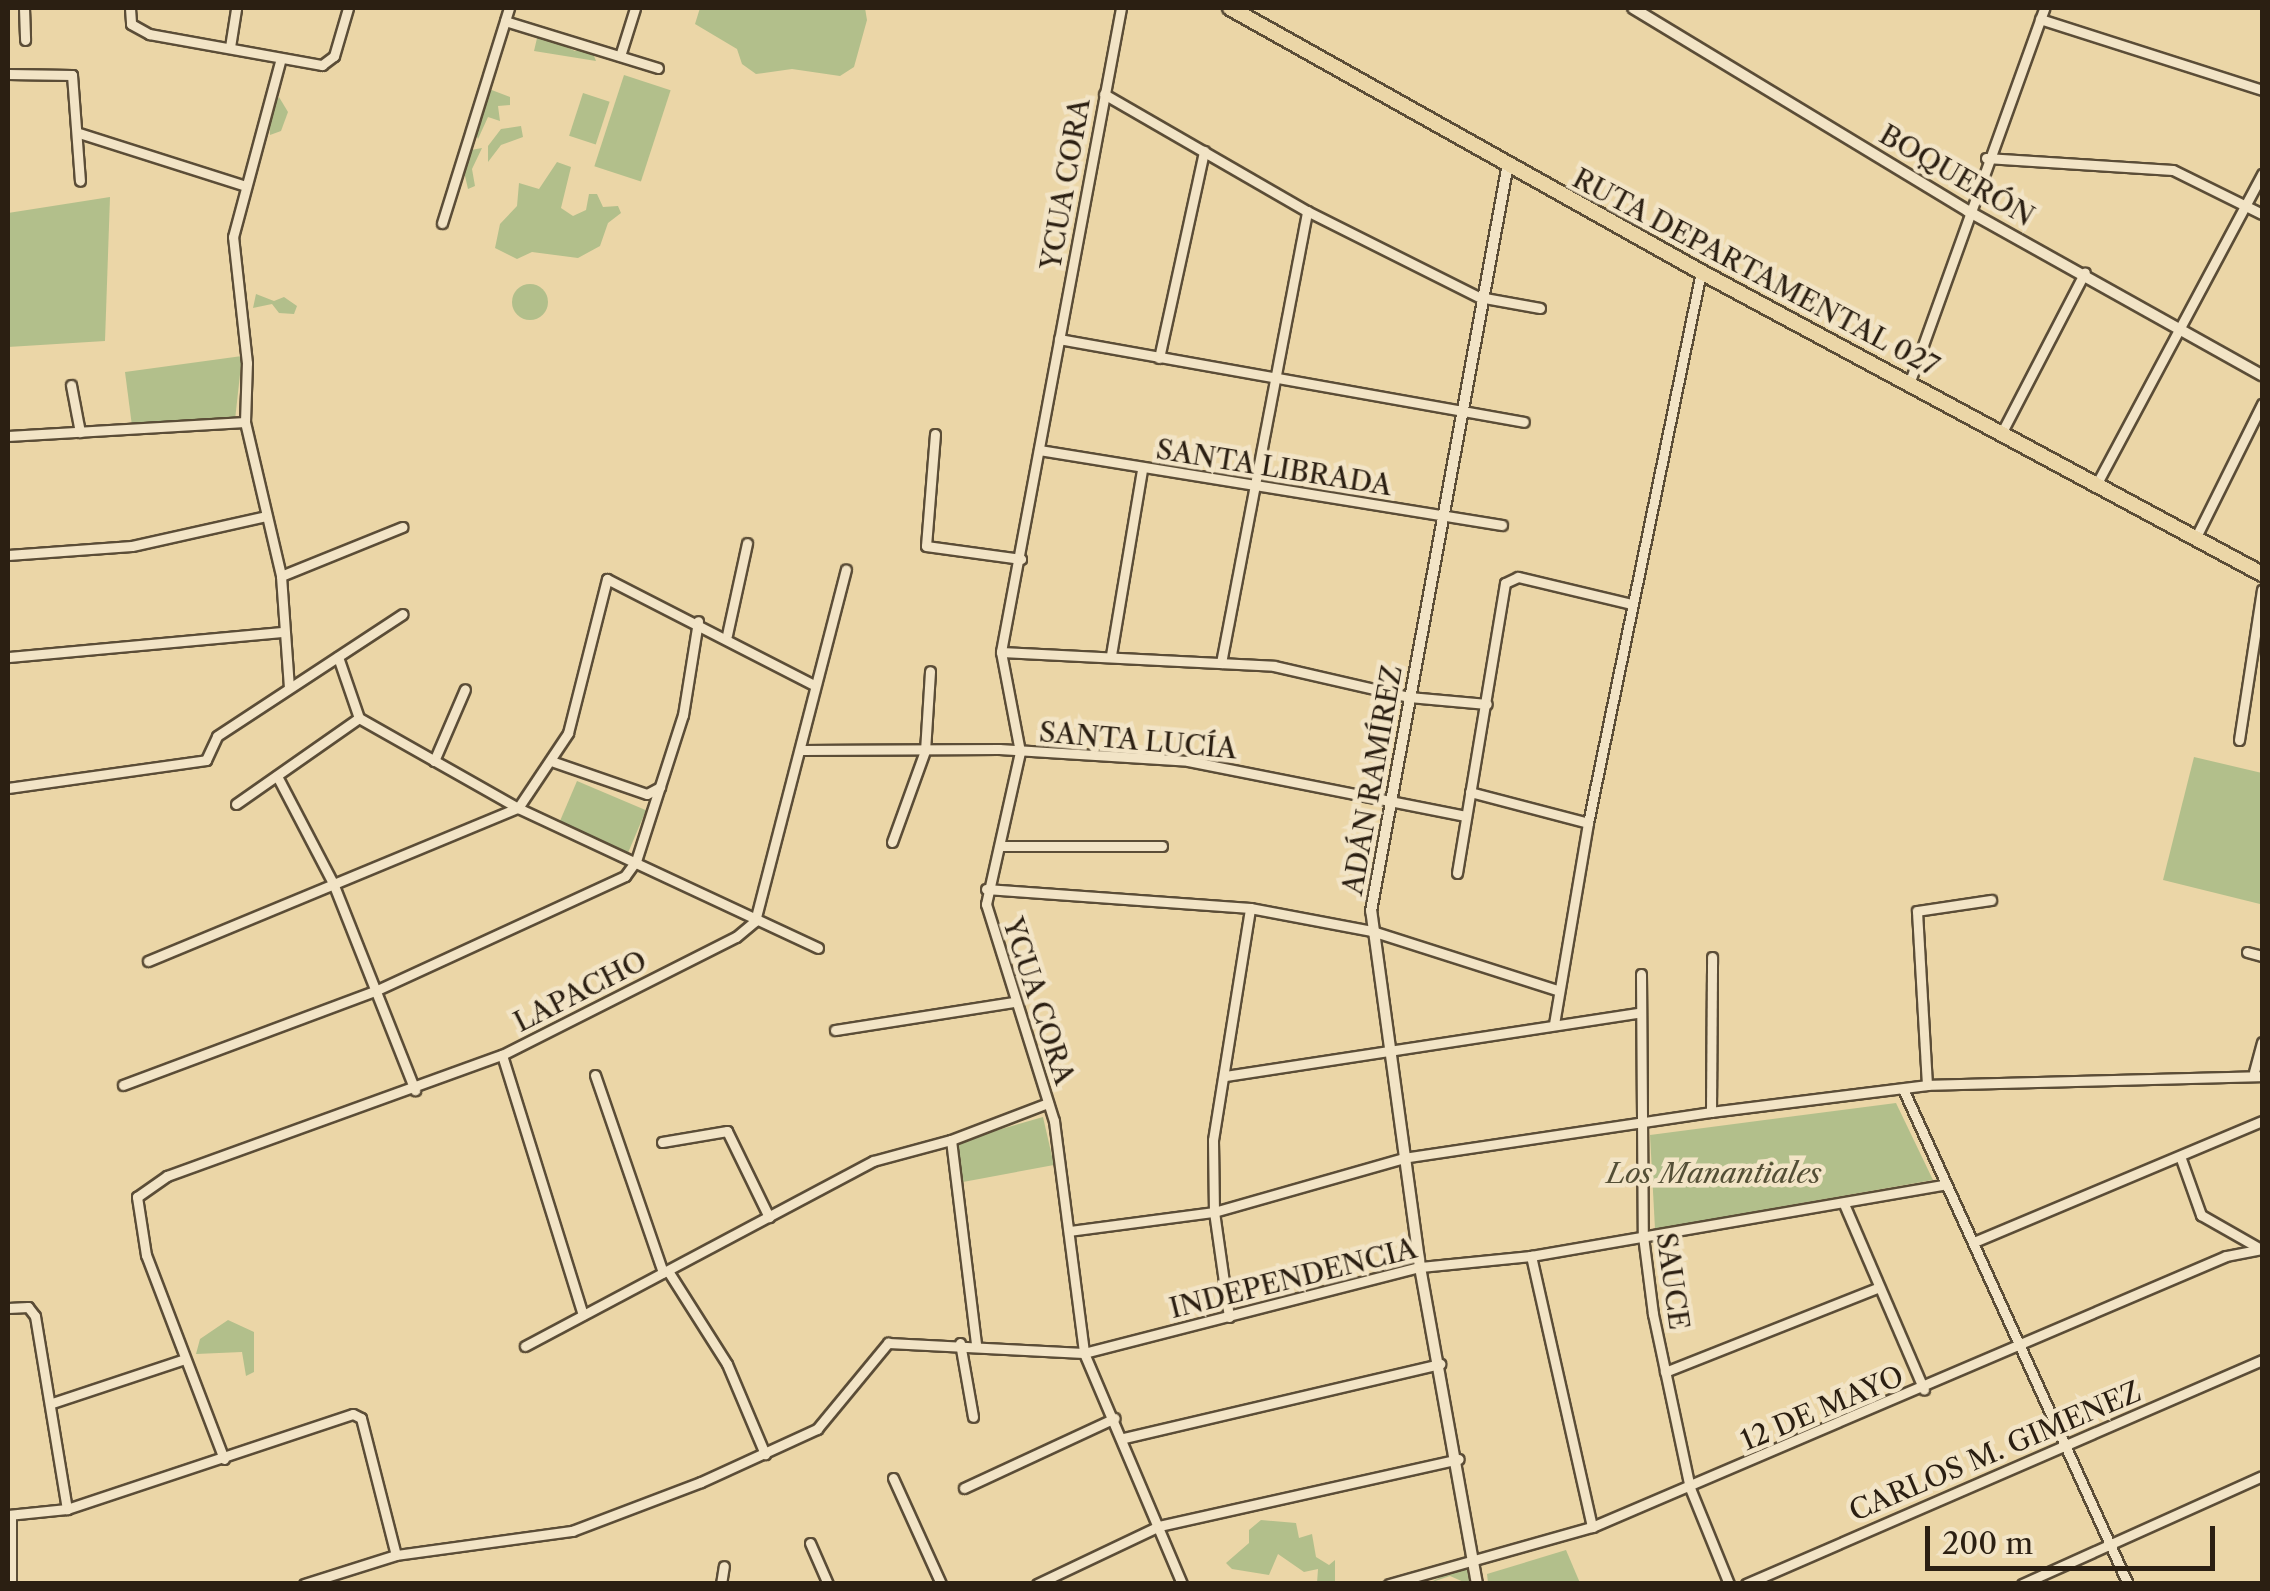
<!DOCTYPE html>
<html>
<head>
<meta charset="utf-8">
<style>
  body { margin:0 }
  #map { position:relative; width:2270px; height:1591px; overflow:hidden; background:#ebd6a7; font-family:"Libre Caslon Text",serif }
  div>[style] { position:absolute }
  [style*='--x'] { left:calc(var(--x)*1px); top:calc(var(--y)*1px); width:calc(var(--w)*1px); rotate:calc(var(--a)*1deg) }
  .green>* { inset:0; background:#b2bf8b; transform-origin:0 0 }
  .round { border-radius:50% }
  .roads { filter:drop-shadow(2px 0 #5b4d37) drop-shadow(-2px 0 #5b4d37) drop-shadow(0 2px #5b4d37) drop-shadow(0 -2px #5b4d37) }
  .minor>* { height:9px; margin:-4.5px; padding:0 4.5px; transform-origin:4.5px; border-radius:4.5px; background:#f2e4c6 }
  .tertiary>* { height:10px; margin:-5px; padding:0 5px; transform-origin:5px; border-radius:5px; background:#f2e4c6 }
  .primary>* { height:14px; margin:-7px; padding:0 7px; transform-origin:7px; border-radius:7px; background:#ebd6a7 }
  span { translate:-50% -50%; white-space:nowrap; text-align:center; line-height:1.15; -webkit-text-stroke:9px #f2e4c6; paint-order:stroke }
  .street-label { font-size:28px; color:#2b1f12 }
  .park-label { font-size:28px; color:#544f36; font-style:italic }
  .frame { position:absolute; inset:0; border:10px solid #2b1f12; pointer-events:none }
  .scale { position:absolute; left:1925px; top:1526px; width:290px; height:45px; box-sizing:border-box; border:5px solid #2b1f12; border-top:0; padding-left:12px; font-size:30px; line-height:35px; white-space:nowrap; color:#2b1f12; -webkit-text-stroke:8px #f2e4c6; paint-order:stroke }
</style>
</head>
<body>
<div id="map">
  <div class="green">
    <div style="clip-path:polygon(700px 8px,865px 8px,867px 20px,854px 67px,840px 76px,792px 69px,756px 74px,742px 64px,737px 49px,695px 24px)"></div>
    <div style="clip-path:polygon(538px 34px,575px 51px,591px 48px,596px 61px,534px 51px)"></div>
    <div style="left:624px;top:75px;width:49px;height:96px;rotate:18deg"></div>
    <div style="clip-path:polygon(489px 89px,510px 97px,510px 105px,498px 106px,500px 121px,488px 117px,478px 139px,472px 124px)"></div>
    <div style="left:583px;top:93px;width:28px;height:45px;rotate:18deg"></div>
    <div style="clip-path:polygon(279px 97px,288px 112px,281px 131px,270px 135px,269px 114px)"></div>
    <div style="clip-path:polygon(521px 126px,523px 137px,501px 145px,488px 162px,488px 146px,501px 129px)"></div>
    <div style="clip-path:polygon(482px 148px,472px 169px,475px 186px,468px 189px,462px 163px,471px 150px)"></div>
    <div style="clip-path:polygon(557px 162px,571px 167px,561px 208px,573px 216px,586px 210px,589px 194px,597px 194px,603px 207px,618px 206px,621px 213px,608px 223px,600px 246px,578px 258px,532px 252px,517px 259px,495px 248px,500px 224px,517px 206px,519px 183px,539px 189px)"></div>
    <div style="clip-path:polygon(110px 197px,105px 341px,8px 347px,8px 213px)"></div>
    <div class="round" style="left:512px;top:284px;width:36px;height:36px"></div>
    <div style="clip-path:polygon(256px 294px,274px 301px,284px 297px,297px 306px,294px 314px,279px 313px,272px 304px,253px 308px)"></div>
    <div style="clip-path:polygon(242px 356px,235px 420px,132px 426px,125px 372px)"></div>
    <div style="clip-path:polygon(2194px 757px,2262px 773px,2260px 904px,2163px 880px)"></div>
    <div style="left:577px;top:781px;width:75px;height:46px;rotate:23deg"></div>
    <div style="clip-path:polygon(1896px 1103px,1933px 1180px,1655px 1229px,1650px 1135px)"></div>
    <div style="clip-path:polygon(1043px 1117px,1054px 1165px,963px 1182px,956px 1142px)"></div>
    <div style="clip-path:polygon(228px 1320px,254px 1332px,254px 1372px,246px 1376px,242px 1352px,196px 1354px,200px 1339px)"></div>
    <div style="clip-path:polygon(1261px 1520px,1296px 1523px,1299px 1538px,1312px 1534px,1316px 1557px,1329px 1565px,1335px 1560px,1335px 1583px,1317px 1583px,1318px 1569px,1304px 1572px,1278px 1554px,1269px 1575px,1232px 1569px,1226px 1563px,1249px 1543px,1249px 1530px)"></div>
    <div style="clip-path:polygon(1566px 1550px,1580px 1583px,1488px 1583px,1487px 1574px)"></div>
    <div style="clip-path:polygon(1465px 1565px,1474px 1578px,1466px 1583px,1450px 1576px,1429px 1583px)"></div>
  </div>
  <div class="roads">
    <div class="minor">
      <div style="--x:24;--y:8;--w:32;--a:88"></div>
      <div style="--x:130;--y:8;--w:16;--a:86"></div>
      <div style="--x:131;--y:24;--w:21;--a:29"></div>
      <div style="--x:149;--y:34;--w:176;--a:10.2"></div>
      <div style="--x:322;--y:65;--w:15;--a:-37"></div>
      <div style="--x:334;--y:56;--w:50;--a:-73.7"></div>
      <div style="--x:1121;--y:8;--w:655;--a:100.56"></div>
      <div style="--x:1001;--y:652;--w:102;--a:79.2"></div>
      <div style="--x:1020;--y:752;--w:156;--a:102.6"></div>
      <div style="--x:986;--y:904;--w:227;--a:72.6"></div>
      <div style="--x:1054;--y:1121;--w:234;--a:82.6"></div>
      <div style="--x:1084;--y:1353;--w:251;--a:67"></div>
      <div style="--x:2040;--y:19;--w:233;--a:17.7"></div>
      <div style="--x:505;--y:21;--w:160;--a:17.1"></div>
      <div style="--x:230;--y:47;--w:39;--a:-81"></div>
      <div style="--x:620;--y:56;--w:50;--a:-72.6"></div>
      <div style="--x:8;--y:74;--w:64;--a:0.9"></div>
      <div style="--x:72;--y:75;--w:106;--a:85.7"></div>
      <div style="--x:1104;--y:94;--w:234;--a:30"></div>
      <div style="--x:1307;--y:211;--w:192;--a:26.6"></div>
      <div style="--x:1479;--y:297;--w:62;--a:10.2"></div>
      <div style="--x:79;--y:133;--w:175;--a:17.6"></div>
      <div style="--x:1986;--y:158;--w:187;--a:3.7"></div>
      <div style="--x:2173;--y:170;--w:99;--a:26.3"></div>
      <div style="--x:442;--y:223;--w:225;--a:-72.7"></div>
      <div style="--x:1059;--y:339;--w:472;--a:10.1"></div>
      <div style="--x:1159;--y:358;--w:212;--a:-77.7"></div>
      <div style="--x:1909;--y:384;--w:400;--a:-70.2"></div>
      <div style="--x:71;--y:385;--w:48;--a:79.2"></div>
      <div style="--x:245;--y:422;--w:59;--a:-88.1"></div>
      <div style="--x:247;--y:363;--w:127;--a:-96.3"></div>
      <div style="--x:233;--y:237;--w:185;--a:-75"></div>
      <div style="--x:935;--y:434;--w:112;--a:94.6"></div>
      <div style="--x:926;--y:546;--w:96;--a:7.8"></div>
      <div style="--x:2001;--y:434;--w:182;--a:-62.6"></div>
      <div style="--x:8;--y:436;--w:237;--a:-3.4"></div>
      <div style="--x:245;--y:422;--w:158;--a:76.8"></div>
      <div style="--x:281;--y:576;--w:112;--a:85.9"></div>
      <div style="--x:1039;--y:450;--w:469;--a:9.2"></div>
      <div style="--x:2095;--y:487;--w:355;--a:-61.9"></div>
      <div style="--x:2195;--y:539;--w:151;--a:-63.6"></div>
      <div style="--x:8;--y:555;--w:124;--a:-4.2"></div>
      <div style="--x:132;--y:546;--w:137;--a:-12.6"></div>
      <div style="--x:281;--y:576;--w:131;--a:-22"></div>
      <div style="--x:727;--y:635;--w:94;--a:-77.7"></div>
      <div style="--x:1001;--y:652;--w:273;--a:2.9"></div>
      <div style="--x:1274;--y:666;--w:139;--a:12.9"></div>
      <div style="--x:1409;--y:697;--w:78;--a:5.1"></div>
      <div style="--x:1111;--y:655;--w:189;--a:-80.5"></div>
      <div style="--x:8;--y:657;--w:276;--a:-5.2"></div>
      <div style="--x:338;--y:657;--w:65;--a:71"></div>
      <div style="--x:359;--y:718;--w:183;--a:29.5"></div>
      <div style="--x:518;--y:808;--w:331;--a:25"></div>
      <div style="--x:1221;--y:663;--w:460;--a:-79.2"></div>
      <div style="--x:2239;--y:740;--w:152;--a:-81.3"></div>
      <div style="--x:802;--y:750;--w:197;--a:-0.3"></div>
      <div style="--x:999;--y:749;--w:189;--a:3.6"></div>
      <div style="--x:1188;--y:761;--w:283;--a:11.2"></div>
      <div style="--x:434;--y:761;--w:78;--a:-66.7"></div>
      <div style="--x:554;--y:762;--w:98;--a:19"></div>
      <div style="--x:647;--y:794;--w:15;--a:-28"></div>
      <div style="--x:277;--y:776;--w:121;--a:62.4"></div>
      <div style="--x:333;--y:883;--w:223;--a:68.4"></div>
      <div style="--x:8;--y:788;--w:200;--a:-8"></div>
      <div style="--x:206;--y:760;--w:26;--a:-65"></div>
      <div style="--x:217;--y:736;--w:222;--a:-33.3"></div>
      <div style="--x:1470;--y:792;--w:122;--a:14.7"></div>
      <div style="--x:236;--y:804;--w:150;--a:-35"></div>
      <div style="--x:892;--y:842;--w:97;--a:-70.1"></div>
      <div style="--x:925;--y:751;--w:80;--a:-86.4"></div>
      <div style="--x:1002;--y:846;--w:160;--a:0"></div>
      <div style="--x:1457;--y:873;--w:294;--a:-80.6"></div>
      <div style="--x:1505;--y:583;--w:14;--a:-25"></div>
      <div style="--x:1518;--y:577;--w:116;--a:13.4"></div>
      <div style="--x:986;--y:889;--w:265;--a:4.1"></div>
      <div style="--x:1250;--y:908;--w:124;--a:10.7"></div>
      <div style="--x:1372;--y:931;--w:194;--a:17.7"></div>
      <div style="--x:2247;--y:952;--w:16;--a:15"></div>
      <div style="--x:148;--y:961;--w:400;--a:-22.5"></div>
      <div style="--x:518;--y:808;--w:90;--a:-56.3"></div>
      <div style="--x:568;--y:733;--w:159;--a:-75.8"></div>
      <div style="--x:607;--y:579;--w:233;--a:27.1"></div>
      <div style="--x:1641;--y:974;--w:262;--a:89.6"></div>
      <div style="--x:1643;--y:1236;--w:79;--a:82.7"></div>
      <div style="--x:1653;--y:1314;--w:178;--a:78"></div>
      <div style="--x:1690;--y:1488;--w:104;--a:67.9"></div>
      <div style="--x:1554;--y:1024;--w:204;--a:-80.4"></div>
      <div style="--x:1588;--y:823;--w:562;--a:-78.41"></div>
      <div style="--x:835;--y:1030;--w:181;--a:-8.9"></div>
      <div style="--x:502;--y:1055;--w:272;--a:72.7"></div>
      <div style="--x:2254;--y:1072;--w:31;--a:-75"></div>
      <div style="--x:595;--y:1075;--w:209;--a:71"></div>
      <div style="--x:1225;--y:1076;--w:418;--a:-8.7"></div>
      <div style="--x:123;--y:1085;--w:269;--a:-20.5"></div>
      <div style="--x:375;--y:991;--w:275;--a:-24.7"></div>
      <div style="--x:625;--y:876;--w:19;--a:-54"></div>
      <div style="--x:636;--y:861;--w:153;--a:-72.2"></div>
      <div style="--x:683;--y:715;--w:95;--a:-80.9"></div>
      <div style="--x:1927;--y:1085;--w:174;--a:-93.3"></div>
      <div style="--x:1917;--y:911;--w:75;--a:-8.5"></div>
      <div style="--x:1903;--y:1089;--w:544;--a:65.56"></div>
      <div style="--x:1711;--y:1112;--w:155;--a:-89.6"></div>
      <div style="--x:951;--y:1140;--w:205;--a:83"></div>
      <div style="--x:662;--y:1142;--w:66;--a:-9.6"></div>
      <div style="--x:727;--y:1131;--w:96;--a:64"></div>
      <div style="--x:2180;--y:1156;--w:63;--a:70.4"></div>
      <div style="--x:2201;--y:1215;--w:64;--a:29.7"></div>
      <div style="--x:1844;--y:1204;--w:202;--a:66.7"></div>
      <div style="--x:1069;--y:1231;--w:146;--a:-7.5"></div>
      <div style="--x:1214;--y:1212;--w:197;--a:-15.9"></div>
      <div style="--x:1403;--y:1158;--w:311;--a:-8.5"></div>
      <div style="--x:1711;--y:1112;--w:218;--a:-7.1"></div>
      <div style="--x:1927;--y:1085;--w:335;--a:-1.5"></div>
      <div style="--x:1974;--y:1242;--w:312;--a:-22.8"></div>
      <div style="--x:1531;--y:1256;--w:278;--a:77.3"></div>
      <div style="--x:668;--y:1271;--w:110;--a:57.6"></div>
      <div style="--x:727;--y:1364;--w:98;--a:67.1"></div>
      <div style="--x:8;--y:1308;--w:20;--a:-3"></div>
      <div style="--x:28;--y:1307;--w:11;--a:52"></div>
      <div style="--x:35;--y:1316;--w:196;--a:80.6"></div>
      <div style="--x:1229;--y:1317;--w:106;--a:-98.1"></div>
      <div style="--x:1214;--y:1212;--w:72;--a:-90.8"></div>
      <div style="--x:1213;--y:1140;--w:235;--a:-80.9"></div>
      <div style="--x:960;--y:1343;--w:75;--a:80"></div>
      <div style="--x:525;--y:1346;--w:394;--a:-28"></div>
      <div style="--x:873;--y:1161;--w:81;--a:-15.1"></div>
      <div style="--x:951;--y:1140;--w:104;--a:-20.9"></div>
      <div style="--x:1665;--y:1372;--w:228;--a:-21.6"></div>
      <div style="--x:52;--y:1403;--w:137;--a:-18.3"></div>
      <div style="--x:1124;--y:1438;--w:325;--a:-13.2"></div>
      <div style="--x:224;--y:1459;--w:218;--a:-110.9"></div>
      <div style="--x:146;--y:1255;--w:59;--a:-98.8"></div>
      <div style="--x:137;--y:1197;--w:37;--a:-35"></div>
      <div style="--x:167;--y:1176;--w:356;--a:-19.9"></div>
      <div style="--x:502;--y:1055;--w:262;--a:-26.8"></div>
      <div style="--x:736;--y:937;--w:25;--a:-40"></div>
      <div style="--x:755;--y:921;--w:363;--a:-75.5"></div>
      <div style="--x:893;--y:1478;--w:116;--a:65.6"></div>
      <div style="--x:964;--y:1488;--w:166;--a:-24.9"></div>
      <div style="--x:8;--y:1515;--w:59;--a:-5.8"></div>
      <div style="--x:67;--y:1509;--w:301;--a:-18.4"></div>
      <div style="--x:353;--y:1414;--w:9;--a:27"></div>
      <div style="--x:361;--y:1418;--w:141;--a:75.7"></div>
      <div style="--x:11;--y:1515;--w:69;--a:90"></div>
      <div style="--x:810;--y:1543;--w:45;--a:66.3"></div>
      <div style="--x:304;--y:1584;--w:96;--a:-17.5"></div>
      <div style="--x:396;--y:1555;--w:178;--a:-7.8"></div>
      <div style="--x:572;--y:1531;--w:138;--a:-20.8"></div>
      <div style="--x:701;--y:1482;--w:128;--a:-24.6"></div>
      <div style="--x:817;--y:1429;--w:112;--a:-50.5"></div>
      <div style="--x:888;--y:1343;--w:196;--a:2.9"></div>
      <div style="--x:1084;--y:1353;--w:347;--a:-14.4"></div>
      <div style="--x:1420;--y:1267;--w:112;--a:-5.7"></div>
      <div style="--x:1531;--y:1256;--w:421;--a:-9.8"></div>
      <div style="--x:721;--y:1584;--w:18;--a:-81"></div>
      <div style="--x:1037;--y:1584;--w:135;--a:-25.4"></div>
      <div style="--x:1159;--y:1526;--w:307;--a:-12.6"></div>
      <div style="--x:1389;--y:1584;--w:211;--a:-15.7"></div>
      <div style="--x:1592;--y:1527;--w:689;--a:-23.14"></div>
      <div style="--x:2226;--y:1256;--w:37;--a:-11"></div>
      <div style="--x:1746;--y:1584;--w:563;--a:-23.47"></div>
      <div style="--x:2022;--y:1584;--w:263;--a:-24.2"></div>
    </div>
    <div class="tertiary">
      <div style="--x:1633;--y:8;--w:392;--a:31.2"></div>
      <div style="--x:1968;--y:211;--w:337;--a:29.2"></div>
      <div style="--x:1477;--y:1584;--w:322;--a:-100.2"></div>
      <div style="--x:1420;--y:1267;--w:359;--a:-97.8"></div>
      <div style="--x:1371;--y:911;--w:759;--a:-79.61"></div>
    </div>
    <div class="primary">
      <div style="--x:1230;--y:8;--w:540;--a:29.27"></div>
      <div style="--x:1701;--y:272;--w:637;--a:28.29"></div>
    </div>
  </div>
  <div class="street-label">
    <span style="left:1957px;top:175px;rotate:30deg">BOQUERÓN</span>
    <span style="left:1065px;top:184px;rotate:-80deg">YCUA CORA</span>
    <span style="left:1756px;top:272px;rotate:28deg">RUTA DEPARTAMENTAL 027</span>
    <span style="left:1274px;top:467px;rotate:9deg">SANTA LIBRADA</span>
    <span style="left:1138px;top:740px;rotate:5deg">SANTA LUCÍA</span>
    <span style="left:1372px;top:780px;rotate:-80deg">ADÁN RAMÍREZ</span>
    <span style="left:580px;top:991px;rotate:-27deg">LAPACHO</span>
    <span style="left:1039px;top:1001px;rotate:72deg">YCUA CORA</span>
    <span style="left:1293px;top:1278px;rotate:-14deg">INDEPENDENCIA</span>
    <span style="left:1673px;top:1281px;rotate:82deg">SAUCE</span>
    <span style="left:1822px;top:1408px;rotate:-23deg">12 DE MAYO</span>
    <span style="left:1995px;top:1451px;rotate:-23deg">CARLOS M. GIMENEZ</span>
  </div>
  <div class="park-label">
    <span style="left:1714px;top:1173px">Los Manantiales</span>
  </div>
  <div class="frame"></div>
  <div class="scale">200 m</div>
</div>
</body>
</html>
